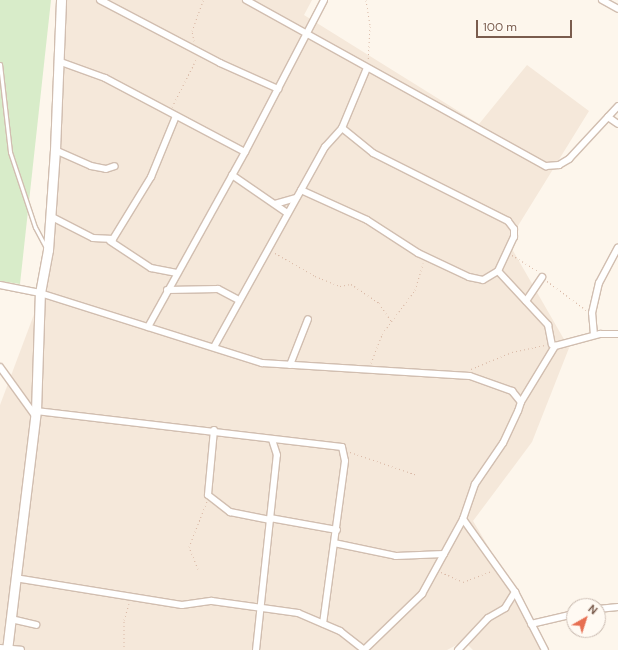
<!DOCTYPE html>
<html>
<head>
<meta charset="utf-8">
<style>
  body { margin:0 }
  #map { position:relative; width:618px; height:650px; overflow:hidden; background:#fdf6ec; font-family:"DM Sans",sans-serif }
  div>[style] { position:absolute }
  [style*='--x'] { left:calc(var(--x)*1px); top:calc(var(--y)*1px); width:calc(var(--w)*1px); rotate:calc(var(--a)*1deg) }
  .residential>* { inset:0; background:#f5e8da }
  .green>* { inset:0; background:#d8ecc9 }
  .path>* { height:1px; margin-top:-0.5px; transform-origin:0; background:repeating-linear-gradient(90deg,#d9b8a5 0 1px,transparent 0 4px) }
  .roads { filter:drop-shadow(1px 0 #d1beb0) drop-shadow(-1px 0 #d1beb0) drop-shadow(0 1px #d1beb0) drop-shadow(0 -1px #d1beb0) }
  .lane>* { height:3px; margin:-1.5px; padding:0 1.5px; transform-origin:1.5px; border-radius:1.5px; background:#fff }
  .street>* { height:6px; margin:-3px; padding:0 3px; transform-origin:3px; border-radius:3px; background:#fff }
  .secondary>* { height:9px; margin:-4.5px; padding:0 4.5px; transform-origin:4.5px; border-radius:4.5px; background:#fff }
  span { translate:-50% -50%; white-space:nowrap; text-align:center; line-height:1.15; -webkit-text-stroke:3.5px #fffaf3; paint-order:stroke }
  .north { position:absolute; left:566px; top:598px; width:40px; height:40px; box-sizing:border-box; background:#fffaf3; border:1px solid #cabbb1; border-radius:50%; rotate:39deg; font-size:11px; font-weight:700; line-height:16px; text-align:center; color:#7a5c4d }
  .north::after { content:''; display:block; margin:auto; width:14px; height:18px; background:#e76f51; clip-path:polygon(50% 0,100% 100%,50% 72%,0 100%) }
  .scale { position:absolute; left:476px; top:20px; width:96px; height:18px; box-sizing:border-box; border:2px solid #7a5c4d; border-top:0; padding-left:5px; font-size:12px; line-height:14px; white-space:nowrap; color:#7a5c4d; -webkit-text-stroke:3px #fffaf3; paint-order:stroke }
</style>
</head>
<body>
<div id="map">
  <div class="residential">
    <div style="clip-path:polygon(67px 0,312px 0,304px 15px,479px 124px,527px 65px,589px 111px,508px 242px,569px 348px,532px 442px,473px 521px,550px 650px,473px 650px,464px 641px,447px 650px,0 650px,0 405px,48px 277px)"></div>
  </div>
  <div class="green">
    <div style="clip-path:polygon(0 0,51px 0,20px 284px,0 281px)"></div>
  </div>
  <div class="path">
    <div style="--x:366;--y:0;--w:26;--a:81"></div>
    <div style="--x:370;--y:26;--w:35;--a:93"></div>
    <div style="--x:194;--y:41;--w:10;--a:-101"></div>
    <div style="--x:192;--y:31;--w:33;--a:-70"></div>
    <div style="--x:172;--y:107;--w:55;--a:-63"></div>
    <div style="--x:275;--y:253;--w:46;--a:29.9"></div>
    <div style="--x:315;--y:276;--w:27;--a:22"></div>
    <div style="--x:340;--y:286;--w:11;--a:-10"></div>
    <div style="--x:351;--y:284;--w:34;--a:34"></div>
    <div style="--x:379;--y:303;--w:22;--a:56"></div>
    <div style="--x:512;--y:255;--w:31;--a:32"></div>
    <div style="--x:547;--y:281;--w:49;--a:36.6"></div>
    <div style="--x:371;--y:363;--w:31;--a:-69"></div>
    <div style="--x:382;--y:334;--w:55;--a:-53.1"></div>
    <div style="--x:415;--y:290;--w:28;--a:-73"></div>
    <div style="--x:471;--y:369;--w:44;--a:-22.5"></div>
    <div style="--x:512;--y:352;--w:35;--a:-12"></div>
    <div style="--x:350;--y:452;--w:71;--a:18.9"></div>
    <div style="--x:198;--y:569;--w:24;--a:-112"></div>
    <div style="--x:189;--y:547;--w:49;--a:-68.6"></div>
    <div style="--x:441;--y:572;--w:24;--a:24"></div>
    <div style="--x:463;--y:582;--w:30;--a:-21"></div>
    <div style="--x:124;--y:650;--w:30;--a:-90"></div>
    <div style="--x:124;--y:620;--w:17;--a:-73"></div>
  </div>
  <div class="roads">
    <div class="lane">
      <div style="--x:0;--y:64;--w:89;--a:83.5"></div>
      <div style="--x:10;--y:152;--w:79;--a:71.6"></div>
      <div style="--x:35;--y:227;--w:21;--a:62"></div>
    </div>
    <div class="street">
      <div style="--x:100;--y:0;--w:136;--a:27.7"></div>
      <div style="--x:220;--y:63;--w:64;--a:24.1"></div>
      <div style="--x:246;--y:0;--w:343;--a:29"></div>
      <div style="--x:546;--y:166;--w:13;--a:-4"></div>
      <div style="--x:559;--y:165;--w:12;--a:-31"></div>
      <div style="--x:569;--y:159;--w:72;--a:-47.2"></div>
      <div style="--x:602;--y:0;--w:18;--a:29"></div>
      <div style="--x:58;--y:61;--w:50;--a:19.9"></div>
      <div style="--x:105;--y:78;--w:158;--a:27.9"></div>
      <div style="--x:608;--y:117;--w:12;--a:35"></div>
      <div style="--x:55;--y:150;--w:39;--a:24"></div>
      <div style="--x:91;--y:166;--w:15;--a:11"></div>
      <div style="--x:106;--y:169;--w:9;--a:-18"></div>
      <div style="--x:232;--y:175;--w:67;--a:34.6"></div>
      <div style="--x:301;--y:190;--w:72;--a:24.4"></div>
      <div style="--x:367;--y:220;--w:61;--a:32.9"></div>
      <div style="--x:418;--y:253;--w:56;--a:25.2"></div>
      <div style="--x:469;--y:277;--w:14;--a:12"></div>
      <div style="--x:483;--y:280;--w:17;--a:-31"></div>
      <div style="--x:498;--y:271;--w:38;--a:-65"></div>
      <div style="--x:514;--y:237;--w:8;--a:-90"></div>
      <div style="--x:514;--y:229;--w:10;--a:-127"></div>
      <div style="--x:508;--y:221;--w:151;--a:-153.3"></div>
      <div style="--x:373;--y:153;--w:40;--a:-141"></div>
      <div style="--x:275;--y:204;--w:22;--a:-16"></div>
      <div style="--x:50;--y:216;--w:48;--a:27.1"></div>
      <div style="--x:93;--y:238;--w:20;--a:3"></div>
      <div style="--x:113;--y:239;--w:73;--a:-58.5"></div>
      <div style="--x:151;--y:177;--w:66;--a:-67.7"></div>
      <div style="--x:110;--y:241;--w:49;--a:33.4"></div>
      <div style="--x:151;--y:268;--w:25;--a:11"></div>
      <div style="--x:498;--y:271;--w:74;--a:47.2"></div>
      <div style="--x:548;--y:325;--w:20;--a:79"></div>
      <div style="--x:0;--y:285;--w:41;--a:11.3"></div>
      <div style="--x:40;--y:293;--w:233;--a:17.5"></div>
      <div style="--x:262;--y:363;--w:208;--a:3.6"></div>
      <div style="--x:470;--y:376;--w:45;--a:19.7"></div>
      <div style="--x:512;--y:391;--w:14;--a:51"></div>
      <div style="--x:521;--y:402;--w:9;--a:108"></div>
      <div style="--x:518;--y:411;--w:35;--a:115"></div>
      <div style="--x:503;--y:443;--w:50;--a:124.3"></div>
      <div style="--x:475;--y:484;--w:37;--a:109"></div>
      <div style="--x:463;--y:519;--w:90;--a:54.5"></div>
      <div style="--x:515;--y:592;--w:65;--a:62.7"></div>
      <div style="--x:167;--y:290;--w:51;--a:-1.1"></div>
      <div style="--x:218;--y:289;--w:24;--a:28"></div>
      <div style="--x:526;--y:301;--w:29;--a:-56"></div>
      <div style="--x:148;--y:327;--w:200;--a:-61"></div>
      <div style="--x:245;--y:152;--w:171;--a:-62.5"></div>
      <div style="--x:594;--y:335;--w:22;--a:-95"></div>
      <div style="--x:592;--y:313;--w:31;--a:-77"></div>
      <div style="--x:599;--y:283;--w:40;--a:-62"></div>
      <div style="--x:214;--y:347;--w:229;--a:-61"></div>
      <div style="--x:325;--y:147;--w:25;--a:-48"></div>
      <div style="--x:342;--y:128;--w:65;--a:-67.4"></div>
      <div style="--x:290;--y:365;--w:49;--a:-68.6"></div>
      <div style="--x:0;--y:367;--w:62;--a:54.2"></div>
      <div style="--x:521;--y:402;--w:66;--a:-58.7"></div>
      <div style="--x:555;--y:346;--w:47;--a:-14.9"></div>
      <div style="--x:600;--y:334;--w:18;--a:0"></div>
      <div style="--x:36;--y:411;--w:308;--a:6.7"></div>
      <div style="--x:342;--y:447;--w:14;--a:78"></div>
      <div style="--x:345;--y:461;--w:164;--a:97.7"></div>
      <div style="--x:214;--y:430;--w:65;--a:95.3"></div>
      <div style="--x:208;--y:495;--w:28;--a:38"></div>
      <div style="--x:230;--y:512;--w:41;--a:11.3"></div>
      <div style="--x:270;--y:518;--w:68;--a:10.2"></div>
      <div style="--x:334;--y:543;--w:63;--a:11.8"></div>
      <div style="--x:396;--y:556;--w:48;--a:-2.4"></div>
      <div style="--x:15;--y:578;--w:169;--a:9.2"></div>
      <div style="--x:182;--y:605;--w:30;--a:-8"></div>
      <div style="--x:212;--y:601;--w:87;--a:7.9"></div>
      <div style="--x:298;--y:613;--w:46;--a:23.2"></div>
      <div style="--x:340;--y:631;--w:31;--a:38"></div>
      <div style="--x:598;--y:609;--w:20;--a:-6"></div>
      <div style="--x:11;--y:619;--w:26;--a:13"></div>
      <div style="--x:531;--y:624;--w:44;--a:-13.1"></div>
      <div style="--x:0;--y:648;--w:21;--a:5"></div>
      <div style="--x:256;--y:650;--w:196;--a:-83.9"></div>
      <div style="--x:277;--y:455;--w:16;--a:-108"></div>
      <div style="--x:364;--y:650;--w:81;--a:-44"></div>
      <div style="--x:422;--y:594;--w:85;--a:-61.3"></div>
      <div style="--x:458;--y:650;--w:44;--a:-46.8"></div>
      <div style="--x:488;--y:618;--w:20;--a:-30"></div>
      <div style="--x:505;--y:608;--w:19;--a:-58"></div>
    </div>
    <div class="secondary">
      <div style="--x:7;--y:650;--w:241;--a:-83.1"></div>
      <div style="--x:36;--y:411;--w:118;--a:-88.1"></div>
      <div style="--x:40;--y:293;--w:44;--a:-79.5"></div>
      <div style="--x:48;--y:250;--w:100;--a:-86"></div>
      <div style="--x:55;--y:150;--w:150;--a:-87.7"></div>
    </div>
  </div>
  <div class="north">N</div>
  <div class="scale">100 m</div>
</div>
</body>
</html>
